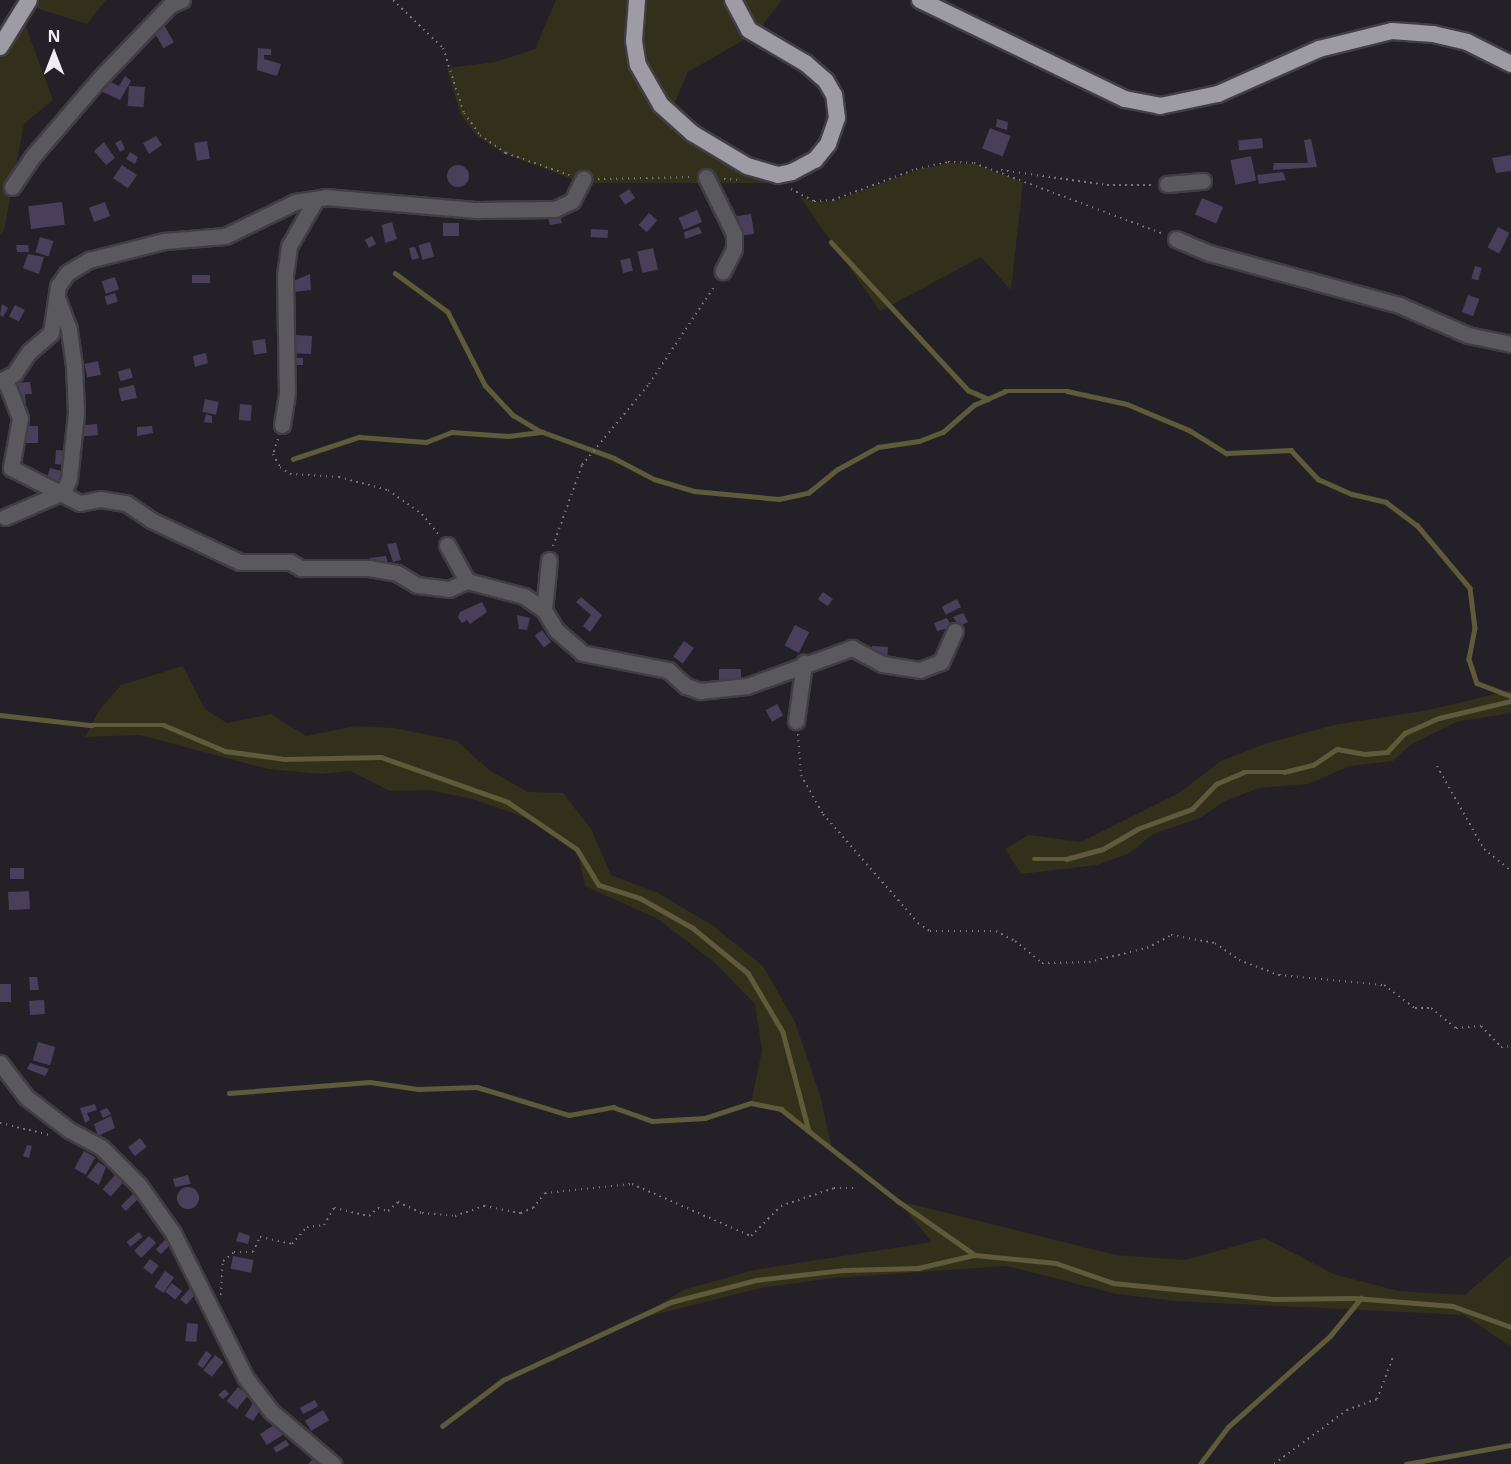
<!DOCTYPE html>
<html>
<head>
<meta charset="utf-8">
<style>
  body { margin:0 }
  #map { position:relative; width:1511px; height:1464px; overflow:hidden; background:#232127; font-family:"Open Sans",sans-serif }
  div>[style] { position:absolute }
  [style*='--x'] { left:calc(var(--x)*1px); top:calc(var(--y)*1px); width:calc(var(--w)*1px); rotate:calc(var(--a)*1deg) }
  .green>* { inset:0; background:#322f1b }
  .stream>* { height:4.5px; margin:-2.25px; padding:0 2.25px; transform-origin:2.25px; border-radius:2.25px; background:#5f5a3a }
  .building>* { inset:0; background:#493f5b; transform-origin:0 0 }
  .round { border-radius:50% }
  .path>* { height:2px; margin-top:-1px; transform-origin:0; background:repeating-linear-gradient(90deg,#7a787e 0 1.5px,transparent 0 6px) }
  .roads { filter:drop-shadow(2px 0 #403e44) drop-shadow(-2px 0 #403e44) drop-shadow(0 2px #403e44) drop-shadow(0 -2px #403e44) }
  .minor>* { height:15px; margin:-7.5px; padding:0 7.5px; transform-origin:7.5px; border-radius:7.5px; background:#5a595d }
  .trunk>* { height:16px; margin:-8px; padding:0 8px; transform-origin:8px; border-radius:8px; background:#9d9ba3 }
  span { translate:-50% -50%; white-space:nowrap; text-align:center; line-height:1.15; -webkit-text-stroke:4.5px #232127; paint-order:stroke }
  .north { position:absolute; left:24px; top:24px; width:60px; height:60px; -webkit-text-stroke:4px #232127; paint-order:stroke; rotate:0deg; font-size:16px; font-weight:700; line-height:24px; text-align:center; color:#f0eef3 }
  .north::after { content:''; display:block; margin:auto; width:21px; height:27px; background:#f0eef3; clip-path:polygon(50% 0,100% 100%,50% 72%,0 100%) }
</style>
</head>
<body>
<div id="map">
  <div class="green">
    <div style="clip-path:polygon(18px 0,106px 0,87px 24px,17px 2px,53px 100px,24px 124px,4px 230px,0 235px,0 26px)"></div>
    <div style="clip-path:polygon(556px 0,782px 0,756px 33px,688px 72px,667px 120px,744px 173px,768px 183px,583px 183px,503px 153px,476px 135px,460px 113px,447px 68px,495px 62px,535px 49px)"></div>
    <div style="clip-path:polygon(949px 163px,975px 164px,1023px 182px,1011px 290px,981px 257px,880px 311px,800px 197px,815px 202px,834px 201px,917px 170px)"></div>
    <div style="clip-path:polygon(183px 666px,205px 709px,227px 723px,271px 714px,306px 736px,356px 726px,395px 728px,457px 741px,489px 770px,528px 792px,563px 793px,591px 829px,611px 875px,658px 893px,712px 925px,763px 966px,795px 1022px,821px 1099px,832px 1150px,781px 1109px,751px 1103px,762px 1050px,755px 1004px,715px 963px,658px 919px,585px 886px,577px 849px,537px 822px,473px 799px,428px 790px,390px 791px,350px 771px,321px 774px,268px 769px,140px 735px,85px 737px,99px 711px,121px 685px)"></div>
    <div style="clip-path:polygon(1511px 690px,1511px 713px,1456px 722px,1410px 745px,1393px 761px,1350px 766px,1308px 784px,1259px 788px,1225px 801px,1200px 818px,1153px 834px,1130px 853px,1097px 865px,1021px 874px,1005px 849px,1029px 835px,1081px 842px,1179px 793px,1221px 761px,1267px 743px,1334px 725px,1429px 710px)"></div>
    <div style="clip-path:polygon(898px 1201px,1116px 1255px,1185px 1260px,1264px 1238px,1336px 1275px,1399px 1291px,1465px 1295px,1511px 1255px,1511px 1347px,1464px 1315px,1175px 1301px,1117px 1294px,1006px 1266px,834px 1278px,761px 1288px,634px 1320px,683px 1290px,754px 1270px,932px 1242px)"></div>
  </div>
  <div class="stream">
    <div style="--x:831;--y:242;--w:202;--a:47.2"></div>
    <div style="--x:968;--y:390;--w:22;--a:24"></div>
    <div style="--x:395;--y:273;--w:66;--a:36.3"></div>
    <div style="--x:448;--y:312;--w:82;--a:63.1"></div>
    <div style="--x:485;--y:385;--w:41;--a:47"></div>
    <div style="--x:513;--y:415;--w:31;--a:31"></div>
    <div style="--x:540;--y:431;--w:79;--a:20"></div>
    <div style="--x:614;--y:458;--w:45;--a:27.7"></div>
    <div style="--x:654;--y:479;--w:42;--a:16.7"></div>
    <div style="--x:694;--y:491;--w:85;--a:5.4"></div>
    <div style="--x:779;--y:499;--w:30;--a:-12"></div>
    <div style="--x:808;--y:493;--w:38;--a:-39"></div>
    <div style="--x:838;--y:469;--w:46;--a:-28.8"></div>
    <div style="--x:878;--y:447;--w:41;--a:-8.3"></div>
    <div style="--x:919;--y:441;--w:26;--a:-21"></div>
    <div style="--x:943;--y:432;--w:41;--a:-41.1"></div>
    <div style="--x:974;--y:405;--w:34;--a:-24"></div>
    <div style="--x:1005;--y:391;--w:62;--a:0"></div>
    <div style="--x:1067;--y:391;--w:61;--a:12.2"></div>
    <div style="--x:1127;--y:404;--w:67;--a:22.8"></div>
    <div style="--x:1189;--y:430;--w:44;--a:31.9"></div>
    <div style="--x:1226;--y:453;--w:65;--a:-2.6"></div>
    <div style="--x:1291;--y:450;--w:40;--a:47"></div>
    <div style="--x:1318;--y:479;--w:37;--a:24"></div>
    <div style="--x:1352;--y:494;--w:35;--a:13"></div>
    <div style="--x:1386;--y:502;--w:39;--a:37"></div>
    <div style="--x:1417;--y:525;--w:82;--a:49.9"></div>
    <div style="--x:1470;--y:588;--w:40;--a:82.9"></div>
    <div style="--x:1475;--y:628;--w:32;--a:101"></div>
    <div style="--x:1469;--y:659;--w:25;--a:72"></div>
    <div style="--x:1477;--y:683;--w:36;--a:21"></div>
    <div style="--x:293;--y:459;--w:70;--a:-18.4"></div>
    <div style="--x:359;--y:437;--w:67;--a:4.3"></div>
    <div style="--x:426;--y:442;--w:28;--a:-21"></div>
    <div style="--x:452;--y:432;--w:56;--a:4.1"></div>
    <div style="--x:508;--y:436;--w:35;--a:-7"></div>
    <div style="--x:0;--y:715;--w:92;--a:6.3"></div>
    <div style="--x:91;--y:725;--w:73;--a:0"></div>
    <div style="--x:164;--y:725;--w:66;--a:23.1"></div>
    <div style="--x:225;--y:751;--w:61;--a:7.6"></div>
    <div style="--x:285;--y:759;--w:96;--a:-1.2"></div>
    <div style="--x:381;--y:757;--w:135;--a:19.5"></div>
    <div style="--x:508;--y:802;--w:83;--a:34.3"></div>
    <div style="--x:577;--y:849;--w:42;--a:58.6"></div>
    <div style="--x:599;--y:885;--w:43;--a:17.6"></div>
    <div style="--x:640;--y:898;--w:61;--a:29.5"></div>
    <div style="--x:693;--y:928;--w:71;--a:39.3"></div>
    <div style="--x:748;--y:973;--w:69;--a:59.3"></div>
    <div style="--x:783;--y:1032;--w:102;--a:75.3"></div>
    <div style="--x:1034;--y:859;--w:32;--a:0"></div>
    <div style="--x:1066;--y:859;--w:38;--a:-15"></div>
    <div style="--x:1103;--y:849;--w:39;--a:-30"></div>
    <div style="--x:1137;--y:829;--w:59;--a:-20"></div>
    <div style="--x:1192;--y:809;--w:35;--a:-46"></div>
    <div style="--x:1216;--y:784;--w:30;--a:-23"></div>
    <div style="--x:1244;--y:772;--w:40;--a:0"></div>
    <div style="--x:1284;--y:772;--w:30;--a:-14"></div>
    <div style="--x:1313;--y:765;--w:29;--a:-34"></div>
    <div style="--x:1337;--y:749;--w:28;--a:10"></div>
    <div style="--x:1365;--y:754;--w:22;--a:-5"></div>
    <div style="--x:1387;--y:752;--w:26;--a:-47"></div>
    <div style="--x:1405;--y:733;--w:37;--a:-24"></div>
    <div style="--x:1439;--y:718;--w:74;--a:-13.3"></div>
    <div style="--x:229;--y:1093;--w:141;--a:-4.5"></div>
    <div style="--x:370;--y:1082;--w:49;--a:8.3"></div>
    <div style="--x:418;--y:1089;--w:59;--a:-1.9"></div>
    <div style="--x:477;--y:1087;--w:96;--a:16.9"></div>
    <div style="--x:569;--y:1115;--w:45;--a:-10.3"></div>
    <div style="--x:613;--y:1107;--w:41;--a:19.7"></div>
    <div style="--x:652;--y:1121;--w:53;--a:-3.2"></div>
    <div style="--x:705;--y:1118;--w:48;--a:-18.1"></div>
    <div style="--x:751;--y:1103;--w:31;--a:11"></div>
    <div style="--x:781;--y:1109;--w:149;--a:38.2"></div>
    <div style="--x:898;--y:1201;--w:94;--a:35"></div>
    <div style="--x:975;--y:1255;--w:81;--a:5.6"></div>
    <div style="--x:1056;--y:1263;--w:60;--a:19.3"></div>
    <div style="--x:1113;--y:1283;--w:161;--a:5.7"></div>
    <div style="--x:1273;--y:1299;--w:81;--a:-0.7"></div>
    <div style="--x:1354;--y:1298;--w:99;--a:4.6"></div>
    <div style="--x:1453;--y:1306;--w:62;--a:19.9"></div>
    <div style="--x:442;--y:1426;--w:76;--a:-37"></div>
    <div style="--x:503;--y:1380;--w:185;--a:-24.9"></div>
    <div style="--x:671;--y:1302;--w:88;--a:-14.5"></div>
    <div style="--x:756;--y:1280;--w:89;--a:-6.5"></div>
    <div style="--x:844;--y:1270;--w:74;--a:-1.5"></div>
    <div style="--x:918;--y:1268;--w:57;--a:-13.1"></div>
    <div style="--x:1200;--y:1464;--w:46;--a:-52.9"></div>
    <div style="--x:1228;--y:1427;--w:137;--a:-41.7"></div>
    <div style="--x:1330;--y:1336;--w:49;--a:-50.8"></div>
    <div style="--x:1406;--y:1464;--w:107;--a:-10.3"></div>
  </div>
  <div class="building">
    <div style="left:164px;top:25px;width:20px;height:12px;rotate:60deg"></div>
    <div style="clip-path:polygon(258px 48px,271px 49px,271px 55px,264px 55px,264px 59px,281px 64px,277px 76px,257px 70px)"></div>
    <div style="clip-path:polygon(125px 76px,131px 81px,120px 100px,101px 91px,106px 80px,119px 86px)"></div>
    <div style="left:129px;top:86px;width:16px;height:20px;rotate:4deg"></div>
    <div style="clip-path:polygon(997px 119px,1008px 122px,1007px 130px,996px 127px)"></div>
    <div style="left:990px;top:128px;width:22px;height:22px;rotate:21deg"></div>
    <div style="clip-path:polygon(156px 136px,162px 145px,149px 154px,143px 143px)"></div>
    <div style="left:1262px;top:138px;width:10px;height:24px;rotate:84deg"></div>
    <div style="clip-path:polygon(1311px 139px,1317px 167px,1273px 170px,1274px 163px,1308px 163px,1304px 140px)"></div>
    <div style="clip-path:polygon(121px 140px,125px 149px,120px 152px,115px 143px)"></div>
    <div style="left:207px;top:141px;width:18px;height:13px;rotate:81deg"></div>
    <div style="clip-path:polygon(104px 142px,115px 158px,106px 165px,94px 151px)"></div>
    <div style="clip-path:polygon(130px 152px,138px 157px,135px 164px,126px 159px)"></div>
    <div style="clip-path:polygon(1511px 155px,1511px 171px,1496px 173px,1492px 158px)"></div>
    <div style="left:1251px;top:156px;width:25px;height:21px;rotate:78deg"></div>
    <div class="round" style="left:447px;top:165px;width:22px;height:22px"></div>
    <div style="left:122px;top:165px;width:18px;height:16px;rotate:34deg"></div>
    <div style="clip-path:polygon(1283px 172px,1286px 180px,1259px 184px,1257px 175px)"></div>
    <div style="left:629px;top:189px;width:11px;height:12px;rotate:56deg"></div>
    <div style="left:1202px;top:198px;width:23px;height:18px;rotate:23deg"></div>
    <div style="left:62px;top:202px;width:23px;height:34px;rotate:83deg"></div>
    <div style="left:105px;top:202px;width:15px;height:17px;rotate:70deg"></div>
    <div style="left:697px;top:210px;width:13px;height:20px;rotate:67deg"></div>
    <div style="clip-path:polygon(559px 211px,562px 223px,550px 225px,547px 213px)"></div>
    <div style="left:649px;top:213px;width:11px;height:16px;rotate:41deg"></div>
    <div style="left:751px;top:214px;width:20px;height:15px;rotate:81deg"></div>
    <div style="clip-path:polygon(392px 222px,397px 239px,385px 243px,382px 225px)"></div>
    <div style="left:443px;top:223px;width:16px;height:13px"></div>
    <div style="clip-path:polygon(699px 227px,702px 233px,685px 239px,684px 232px)"></div>
    <div style="left:1498px;top:227px;width:13px;height:23px;rotate:27deg"></div>
    <div style="left:591px;top:229px;width:17px;height:8px;rotate:3deg"></div>
    <div style="left:372px;top:236px;width:9px;height:8px;rotate:63deg"></div>
    <div style="left:40px;top:237px;width:14px;height:16px;rotate:17deg"></div>
    <div style="left:430px;top:242px;width:15px;height:12px;rotate:74deg"></div>
    <div style="clip-path:polygon(16px 245px,28px 245px,29px 252px,17px 252px)"></div>
    <div style="clip-path:polygon(415px 247px,419px 258px,412px 260px,409px 248px)"></div>
    <div style="left:653px;top:248px;width:22px;height:16px;rotate:77deg"></div>
    <div style="clip-path:polygon(28px 254px,44px 257px,39px 274px,23px 268px)"></div>
    <div style="left:630px;top:258px;width:13px;height:10px;rotate:77deg"></div>
    <div style="left:1475px;top:266px;width:7px;height:13px;rotate:16deg"></div>
    <div style="clip-path:polygon(310px 274px,311px 290px,293px 292px,293px 281px)"></div>
    <div style="left:210px;top:275px;width:8px;height:18px;rotate:90deg"></div>
    <div style="left:115px;top:277px;width:13px;height:14px;rotate:72deg"></div>
    <div style="left:115px;top:293px;width:9px;height:11px;rotate:72deg"></div>
    <div style="left:1468px;top:295px;width:12px;height:18px;rotate:20deg"></div>
    <div style="clip-path:polygon(2px 304px,8px 308px,3px 317px,0 315px)"></div>
    <div style="left:15px;top:305px;width:11px;height:13px;rotate:27deg"></div>
    <div style="left:293px;top:335px;width:19px;height:18px;rotate:3deg"></div>
    <div style="left:265px;top:339px;width:14px;height:13px;rotate:82deg"></div>
    <div style="clip-path:polygon(206px 353px,208px 363px,195px 367px,193px 356px)"></div>
    <div style="left:303px;top:358px;width:7px;height:10px;rotate:90deg"></div>
    <div style="left:98px;top:361px;width:14px;height:14px;rotate:78deg"></div>
    <div style="left:130px;top:368px;width:10px;height:13px;rotate:73deg"></div>
    <div style="clip-path:polygon(30px 382px,32px 394px,25px 394px,26px 404px,20px 405px,16px 383px)"></div>
    <div style="left:134px;top:385px;width:13px;height:16px;rotate:77deg"></div>
    <div style="left:205px;top:399px;width:14px;height:13px;rotate:12deg"></div>
    <div style="left:240px;top:404px;width:12px;height:16px;rotate:5deg"></div>
    <div style="clip-path:polygon(206px 414px,212px 416px,212px 423px,204px 422px)"></div>
    <div style="left:97px;top:424px;width:11px;height:15px;rotate:85deg"></div>
    <div style="left:23px;top:426px;width:15px;height:17px"></div>
    <div style="clip-path:polygon(152px 426px,153px 433px,137px 436px,137px 427px)"></div>
    <div style="left:56px;top:450px;width:14px;height:14px;rotate:4deg"></div>
    <div style="clip-path:polygon(50px 468px,62px 471px,68px 468px,60px 486px,46px 481px)"></div>
    <div style="clip-path:polygon(396px 543px,401px 560px,393px 562px,387px 544px)"></div>
    <div style="clip-path:polygon(386px 556px,388px 564px,372px 565px,370px 558px)"></div>
    <div style="left:823px;top:592px;width:12px;height:9px;rotate:35deg"></div>
    <div style="clip-path:polygon(581px 597px,602px 615px,590px 632px,583px 626px,591px 615px,576px 602px)"></div>
    <div style="left:957px;top:599px;width:9px;height:17px;rotate:63deg"></div>
    <div style="clip-path:polygon(482px 602px,487px 612px,470px 624px,467px 620px,462px 623px,458px 617px,460px 612px)"></div>
    <div style="clip-path:polygon(963px 613px,968px 622px,959px 626px,953px 617px)"></div>
    <div style="clip-path:polygon(517px 615px,530px 618px,527px 630px,519px 629px)"></div>
    <div style="clip-path:polygon(947px 618px,952px 627px,937px 631px,934px 623px)"></div>
    <div style="left:795px;top:625px;width:16px;height:23px;rotate:27deg"></div>
    <div style="left:542px;top:630px;width:15px;height:9px;rotate:53deg"></div>
    <div style="left:684px;top:641px;width:12px;height:19px;rotate:35deg"></div>
    <div style="left:872px;top:646px;width:16px;height:9px;rotate:4deg"></div>
    <div style="left:719px;top:669px;width:22px;height:12px"></div>
    <div style="left:777px;top:704px;width:13px;height:13px;rotate:61deg"></div>
    <div style="left:10px;top:868px;width:14px;height:11px"></div>
    <div style="left:29px;top:891px;width:18px;height:21px;rotate:87deg"></div>
    <div style="clip-path:polygon(29px 977px,37px 977px,39px 990px,30px 990px)"></div>
    <div style="left:0;top:984px;width:11px;height:18px"></div>
    <div style="left:44px;top:1000px;width:14px;height:15px;rotate:86deg"></div>
    <div style="left:38px;top:1042px;width:18px;height:19px;rotate:16deg"></div>
    <div style="clip-path:polygon(30px 1063px,49px 1069px,45px 1076px,27px 1069px)"></div>
    <div style="clip-path:polygon(95px 1104px,97px 1110px,87px 1113px,90px 1120px,85px 1123px,80px 1108px)"></div>
    <div style="clip-path:polygon(107px 1108px,111px 1114px,103px 1118px,100px 1111px)"></div>
    <div style="clip-path:polygon(111px 1116px,115px 1128px,98px 1136px,94px 1124px)"></div>
    <div style="left:140px;top:1138px;width:11px;height:15px;rotate:52deg"></div>
    <div style="clip-path:polygon(27px 1145px,32px 1146px,29px 1158px,23px 1156px)"></div>
    <div style="left:84px;top:1151px;width:13px;height:20px;rotate:29deg"></div>
    <div style="clip-path:polygon(98px 1162px,106px 1167px,99px 1185px,87px 1177px)"></div>
    <div style="left:115px;top:1175px;width:11px;height:19px;rotate:41deg"></div>
    <div style="clip-path:polygon(188px 1175px,191px 1184px,175px 1187px,173px 1179px)"></div>
    <div class="round" style="left:177px;top:1187px;width:22px;height:22px"></div>
    <div style="left:133px;top:1194px;width:7px;height:17px;rotate:45deg"></div>
    <div style="left:139px;top:1232px;width:6px;height:16px;rotate:51deg"></div>
    <div style="clip-path:polygon(239px 1232px,250px 1236px,248px 1244px,236px 1241px)"></div>
    <div style="left:149px;top:1236px;width:10px;height:21px;rotate:45deg"></div>
    <div style="left:165px;top:1240px;width:7px;height:13px;rotate:45deg"></div>
    <div style="left:233px;top:1256px;width:21px;height:13px;rotate:11deg"></div>
    <div style="left:150px;top:1259px;width:11px;height:11px;rotate:38deg"></div>
    <div style="left:165px;top:1271px;width:11px;height:19px;rotate:34deg"></div>
    <div style="left:172px;top:1283px;width:13px;height:11px;rotate:39deg"></div>
    <div style="left:190px;top:1288px;width:8px;height:15px;rotate:40deg"></div>
    <div style="left:187px;top:1323px;width:11px;height:18px;rotate:5deg"></div>
    <div style="left:206px;top:1351px;width:7px;height:16px;rotate:34deg"></div>
    <div style="left:215px;top:1355px;width:11px;height:19px;rotate:38deg"></div>
    <div style="left:238px;top:1387px;width:13px;height:18px;rotate:39deg"></div>
    <div style="clip-path:polygon(225px 1389px,229px 1394px,223px 1399px,218px 1395px)"></div>
    <div style="clip-path:polygon(255px 1400px,264px 1413px,260px 1410px,253px 1421px,245px 1416px)"></div>
    <div style="left:315px;top:1400px;width:7px;height:17px;rotate:63deg"></div>
    <div style="left:323px;top:1410px;width:12px;height:21px;rotate:59deg"></div>
    <div style="left:276px;top:1424px;width:13px;height:19px;rotate:58deg"></div>
    <div style="left:286px;top:1440px;width:6px;height:15px;rotate:59deg"></div>
    <div style="clip-path:polygon(314px 1458px,320px 1464px,308px 1464px)"></div>
  </div>
  <div class="path">
    <div style="--x:393;--y:0;--w:69;--a:43.8"></div>
    <div style="--x:443;--y:48;--w:68;--a:72.1"></div>
    <div style="--x:464;--y:113;--w:27;--a:54"></div>
    <div style="--x:480;--y:135;--w:32;--a:35"></div>
    <div style="--x:506;--y:153;--w:67;--a:19.2"></div>
    <div style="--x:1001;--y:170;--w:107;--a:8.1"></div>
    <div style="--x:1107;--y:185;--w:45;--a:0"></div>
    <div style="--x:598;--y:179;--w:93;--a:-1.2"></div>
    <div style="--x:724;--y:179;--w:15;--a:4"></div>
    <div style="--x:791;--y:189;--w:26;--a:28"></div>
    <div style="--x:814;--y:201;--w:19;--a:-3"></div>
    <div style="--x:833;--y:200;--w:89;--a:-20.5"></div>
    <div style="--x:916;--y:169;--w:33;--a:-12"></div>
    <div style="--x:948;--y:162;--w:26;--a:2"></div>
    <div style="--x:974;--y:163;--w:203;--a:20.5"></div>
    <div style="--x:278;--y:439;--w:16;--a:108"></div>
    <div style="--x:273;--y:454;--w:15;--a:62"></div>
    <div style="--x:280;--y:467;--w:12;--a:35"></div>
    <div style="--x:290;--y:474;--w:49;--a:3.5"></div>
    <div style="--x:339;--y:477;--w:51;--a:14.9"></div>
    <div style="--x:388;--y:490;--w:42;--a:35.2"></div>
    <div style="--x:422;--y:514;--w:26;--a:51"></div>
    <div style="--x:553;--y:546;--w:86;--a:-70.3"></div>
    <div style="--x:582;--y:465;--w:105;--a:-50.4"></div>
    <div style="--x:649;--y:384;--w:120;--a:-56.2"></div>
    <div style="--x:798;--y:734;--w:41;--a:85.8"></div>
    <div style="--x:801;--y:775;--w:45;--a:60.6"></div>
    <div style="--x:823;--y:814;--w:145;--a:48.9"></div>
    <div style="--x:918;--y:923;--w:14;--a:34"></div>
    <div style="--x:930;--y:931;--w:66;--a:0"></div>
    <div style="--x:996;--y:931;--w:21;--a:28"></div>
    <div style="--x:1015;--y:941;--w:35;--a:39"></div>
    <div style="--x:1042;--y:963;--w:47;--a:-1.2"></div>
    <div style="--x:1089;--y:962;--w:60;--a:-13.6"></div>
    <div style="--x:1147;--y:948;--w:27;--a:-28"></div>
    <div style="--x:1171;--y:935;--w:45;--a:10.3"></div>
    <div style="--x:1215;--y:943;--w:29;--a:35"></div>
    <div style="--x:1239;--y:960;--w:43;--a:20.6"></div>
    <div style="--x:1279;--y:975;--w:105;--a:5.4"></div>
    <div style="--x:1384;--y:985;--w:39;--a:37"></div>
    <div style="--x:1415;--y:1008;--w:16;--a:0"></div>
    <div style="--x:1431;--y:1008;--w:32;--a:39"></div>
    <div style="--x:1456;--y:1028;--w:25;--a:-5"></div>
    <div style="--x:1481;--y:1026;--w:29;--a:46"></div>
    <div style="--x:1501;--y:1047;--w:10;--a:-6"></div>
    <div style="--x:1437;--y:766;--w:95;--a:60.5"></div>
    <div style="--x:1484;--y:849;--w:35;--a:39"></div>
    <div style="--x:0;--y:1123;--w:51;--a:13.5"></div>
    <div style="--x:221;--y:1295;--w:34;--a:-87"></div>
    <div style="--x:223;--y:1261;--w:14;--a:-39"></div>
    <div style="--x:234;--y:1252;--w:19;--a:0"></div>
    <div style="--x:253;--y:1252;--w:17;--a:-65"></div>
    <div style="--x:260;--y:1237;--w:33;--a:12"></div>
    <div style="--x:292;--y:1244;--w:23;--a:-49"></div>
    <div style="--x:307;--y:1227;--w:17;--a:-7"></div>
    <div style="--x:324;--y:1225;--w:20;--a:-60"></div>
    <div style="--x:334;--y:1208;--w:36;--a:13"></div>
    <div style="--x:369;--y:1216;--w:12;--a:-42"></div>
    <div style="--x:378;--y:1208;--w:10;--a:17"></div>
    <div style="--x:388;--y:1211;--w:13;--a:-42"></div>
    <div style="--x:398;--y:1202;--w:26;--a:25"></div>
    <div style="--x:422;--y:1213;--w:33;--a:5"></div>
    <div style="--x:455;--y:1216;--w:31;--a:-19"></div>
    <div style="--x:484;--y:1206;--w:38;--a:11"></div>
    <div style="--x:521;--y:1213;--w:13;--a:-23"></div>
    <div style="--x:533;--y:1208;--w:19;--a:-51"></div>
    <div style="--x:545;--y:1193;--w:87;--a:-5.9"></div>
    <div style="--x:632;--y:1184;--w:130;--a:23.6"></div>
    <div style="--x:751;--y:1236;--w:42;--a:-45"></div>
    <div style="--x:781;--y:1206;--w:56;--a:-18.8"></div>
    <div style="--x:834;--y:1188;--w:22;--a:0"></div>
    <div style="--x:1274;--y:1464;--w:91;--a:-36.5"></div>
    <div style="--x:1347;--y:1410;--w:32;--a:-20"></div>
    <div style="--x:1377;--y:1399;--w:45;--a:-69.1"></div>
  </div>
  <div class="roads">
    <div class="minor">
      <div style="--x:706;--y:177;--w:64;--a:63.8"></div>
      <div style="--x:734;--y:234;--w:15;--a:90"></div>
      <div style="--x:734;--y:249;--w:25;--a:117"></div>
      <div style="--x:1167;--y:184;--w:36;--a:-5"></div>
      <div style="--x:12;--y:187;--w:37;--a:-56"></div>
      <div style="--x:33;--y:156;--w:104;--a:-49.3"></div>
      <div style="--x:101;--y:77;--w:100;--a:-46.2"></div>
      <div style="--x:170;--y:5;--w:13;--a:-23"></div>
      <div style="--x:1176;--y:239;--w:36;--a:23"></div>
      <div style="--x:1209;--y:253;--w:197;--a:15.3"></div>
      <div style="--x:1399;--y:305;--w:75;--a:23.5"></div>
      <div style="--x:1468;--y:335;--w:44;--a:11.8"></div>
      <div style="--x:5;--y:379;--w:42;--a:69"></div>
      <div style="--x:20;--y:418;--w:51;--a:100.2"></div>
      <div style="--x:11;--y:468;--w:77;--a:26.9"></div>
      <div style="--x:80;--y:503;--w:20;--a:-11"></div>
      <div style="--x:100;--y:499;--w:26;--a:9"></div>
      <div style="--x:126;--y:503;--w:30;--a:34"></div>
      <div style="--x:151;--y:520;--w:98;--a:25.3"></div>
      <div style="--x:240;--y:562;--w:50;--a:0"></div>
      <div style="--x:290;--y:562;--w:13;--a:29"></div>
      <div style="--x:301;--y:568;--w:68;--a:0"></div>
      <div style="--x:369;--y:568;--w:28;--a:10"></div>
      <div style="--x:397;--y:573;--w:23;--a:31"></div>
      <div style="--x:417;--y:585;--w:32;--a:7"></div>
      <div style="--x:449;--y:589;--w:20;--a:-24"></div>
      <div style="--x:0;--y:381;--w:16;--a:-27"></div>
      <div style="--x:14;--y:374;--w:27;--a:-56"></div>
      <div style="--x:29;--y:352;--w:29;--a:-41"></div>
      <div style="--x:51;--y:333;--w:48;--a:-81.5"></div>
      <div style="--x:58;--y:286;--w:16;--a:-55"></div>
      <div style="--x:67;--y:273;--w:26;--a:-31"></div>
      <div style="--x:89;--y:260;--w:77;--a:-14.2"></div>
      <div style="--x:164;--y:241;--w:61;--a:-4.7"></div>
      <div style="--x:225;--y:236;--w:78;--a:-25.9"></div>
      <div style="--x:295;--y:202;--w:30;--a:-9"></div>
      <div style="--x:325;--y:197;--w:154;--a:4.9"></div>
      <div style="--x:478;--y:210;--w:77;--a:-0.7"></div>
      <div style="--x:555;--y:209;--w:19;--a:-25"></div>
      <div style="--x:572;--y:201;--w:25;--a:-63"></div>
      <div style="--x:282;--y:425;--w:33;--a:-81"></div>
      <div style="--x:287;--y:392;--w:117;--a:-91"></div>
      <div style="--x:285;--y:275;--w:29;--a:-82"></div>
      <div style="--x:289;--y:246;--w:54;--a:-60.1"></div>
      <div style="--x:5;--y:517;--w:63;--a:-23.3"></div>
      <div style="--x:63;--y:492;--w:14;--a:-65"></div>
      <div style="--x:69;--y:479;--w:66;--a:-83.9"></div>
      <div style="--x:76;--y:413;--w:47;--a:-92.4"></div>
      <div style="--x:74;--y:366;--w:37;--a:-98"></div>
      <div style="--x:69;--y:329;--w:34;--a:-111"></div>
      <div style="--x:447;--y:545;--w:41;--a:60.9"></div>
      <div style="--x:467;--y:581;--w:59;--a:14.7"></div>
      <div style="--x:524;--y:596;--w:24;--a:35"></div>
      <div style="--x:549;--y:560;--w:50;--a:95.7"></div>
      <div style="--x:544;--y:610;--w:23;--a:59"></div>
      <div style="--x:556;--y:630;--w:35;--a:41"></div>
      <div style="--x:582;--y:653;--w:88;--a:11.2"></div>
      <div style="--x:668;--y:670;--w:24;--a:42"></div>
      <div style="--x:686;--y:686;--w:15;--a:20"></div>
      <div style="--x:700;--y:691;--w:47;--a:-6.1"></div>
      <div style="--x:747;--y:686;--w:112;--a:-19.9"></div>
      <div style="--x:852;--y:648;--w:34;--a:28"></div>
      <div style="--x:882;--y:664;--w:38;--a:9"></div>
      <div style="--x:920;--y:670;--w:22;--a:-21"></div>
      <div style="--x:941;--y:662;--w:34;--a:-66"></div>
      <div style="--x:796;--y:721;--w:59;--a:-82.1"></div>
      <div style="--x:0;--y:1063;--w:43;--a:52.6"></div>
      <div style="--x:26;--y:1097;--w:54;--a:37.5"></div>
      <div style="--x:69;--y:1130;--w:36;--a:28"></div>
      <div style="--x:101;--y:1147;--w:54;--a:45"></div>
      <div style="--x:139;--y:1185;--w:59;--a:54.7"></div>
      <div style="--x:173;--y:1233;--w:161;--a:63.4"></div>
      <div style="--x:245;--y:1377;--w:43;--a:52.6"></div>
      <div style="--x:271;--y:1411;--w:82;--a:40.5"></div>
    </div>
    <div class="trunk">
      <div style="--x:637;--y:0;--w:41;--a:94.2"></div>
      <div style="--x:634;--y:41;--w:24;--a:81"></div>
      <div style="--x:638;--y:65;--w:46;--a:60.1"></div>
      <div style="--x:661;--y:105;--w:42;--a:42.1"></div>
      <div style="--x:692;--y:133;--w:64;--a:31"></div>
      <div style="--x:747;--y:166;--w:32;--a:16"></div>
      <div style="--x:778;--y:175;--w:14;--a:-12"></div>
      <div style="--x:792;--y:172;--w:26;--a:-28"></div>
      <div style="--x:815;--y:160;--w:21;--a:-51"></div>
      <div style="--x:828;--y:144;--w:28;--a:-71"></div>
      <div style="--x:837;--y:118;--w:23;--a:-97"></div>
      <div style="--x:834;--y:95;--w:16;--a:-120"></div>
      <div style="--x:826;--y:81;--w:28;--a:-139"></div>
      <div style="--x:805;--y:63;--w:65;--a:-149.5"></div>
      <div style="--x:749;--y:30;--w:34;--a:-118"></div>
      <div style="--x:920;--y:0;--w:228;--a:25.8"></div>
      <div style="--x:1125;--y:99;--w:36;--a:11"></div>
      <div style="--x:1160;--y:106;--w:59;--a:-11.7"></div>
      <div style="--x:1218;--y:94;--w:111;--a:-24"></div>
      <div style="--x:1319;--y:49;--w:75;--a:-13.9"></div>
      <div style="--x:1392;--y:31;--w:41;--a:4.2"></div>
      <div style="--x:1433;--y:34;--w:35;--a:13"></div>
      <div style="--x:1467;--y:42;--w:49;--a:26.6"></div>
      <div style="--x:0;--y:47;--w:55;--a:-58.3"></div>
    </div>
  </div>
  <div class="north">N</div>
</div>
</body>
</html>
